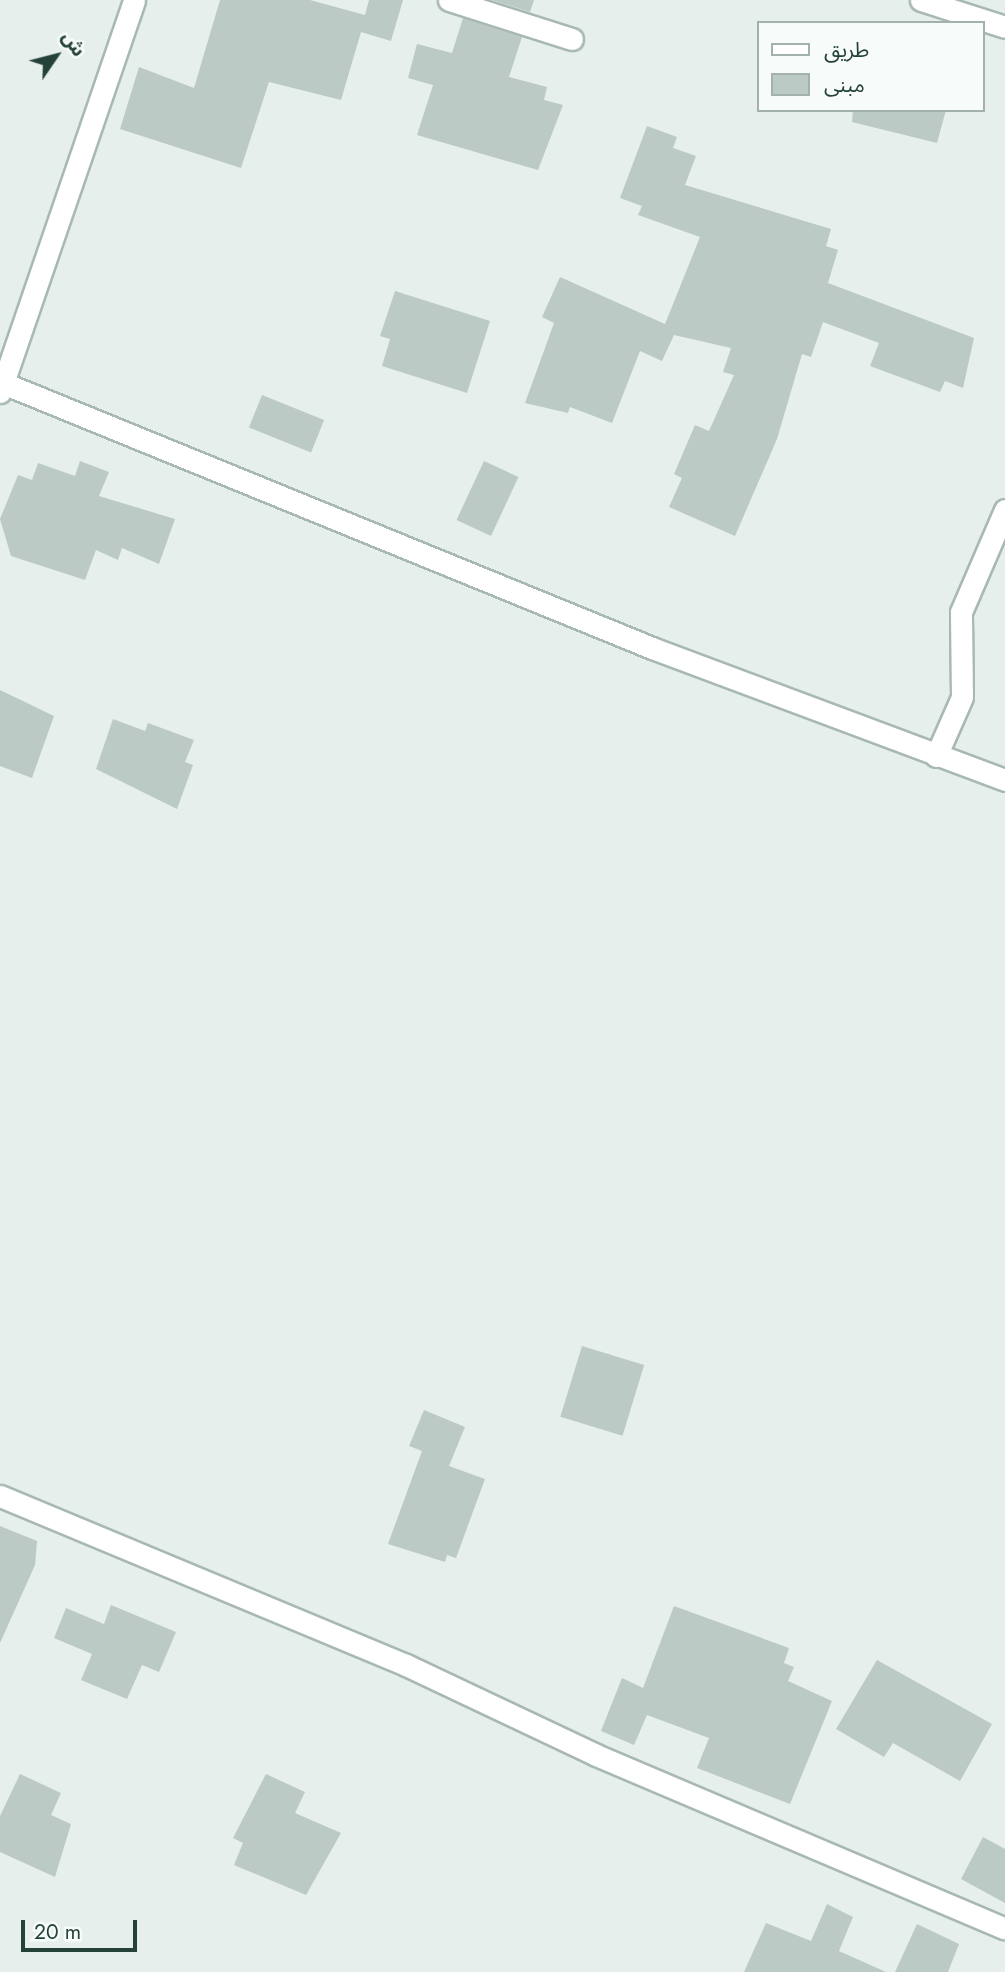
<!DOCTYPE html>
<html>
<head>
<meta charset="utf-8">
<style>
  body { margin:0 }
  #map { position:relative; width:1005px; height:1972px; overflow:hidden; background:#e6efeb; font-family:Jost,"Noto Sans Arabic",sans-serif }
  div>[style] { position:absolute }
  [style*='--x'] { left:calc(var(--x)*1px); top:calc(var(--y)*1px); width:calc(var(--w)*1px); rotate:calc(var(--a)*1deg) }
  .building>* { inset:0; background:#bbcac4; transform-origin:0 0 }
  .roads { filter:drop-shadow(2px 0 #a8b8b2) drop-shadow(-2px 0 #a8b8b2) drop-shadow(0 2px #a8b8b2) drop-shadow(0 -2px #a8b8b2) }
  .minor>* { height:21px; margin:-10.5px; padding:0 10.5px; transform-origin:10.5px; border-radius:10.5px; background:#fff }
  span { translate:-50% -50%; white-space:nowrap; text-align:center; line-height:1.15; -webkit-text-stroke:6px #f7fbf9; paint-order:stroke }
  .legend { position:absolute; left:757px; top:21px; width:228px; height:91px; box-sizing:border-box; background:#f7fbf9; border:2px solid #a3b1ad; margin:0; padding:9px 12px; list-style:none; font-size:21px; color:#24423a }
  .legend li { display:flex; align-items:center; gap:14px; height:35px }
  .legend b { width:35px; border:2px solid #a3b1ad }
  .north { position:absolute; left:21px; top:21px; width:70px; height:70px; -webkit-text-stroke:5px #f7fbf9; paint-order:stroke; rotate:55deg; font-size:19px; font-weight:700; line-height:28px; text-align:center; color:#24423a }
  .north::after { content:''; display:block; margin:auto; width:24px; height:32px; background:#24423a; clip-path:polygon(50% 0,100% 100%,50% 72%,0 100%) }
  .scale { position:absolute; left:21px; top:1920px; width:116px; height:32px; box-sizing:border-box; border:4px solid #24423a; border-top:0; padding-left:9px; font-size:21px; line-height:24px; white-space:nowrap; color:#24423a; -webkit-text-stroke:5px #f7fbf9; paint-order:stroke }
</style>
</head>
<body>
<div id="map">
  <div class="building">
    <div style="clip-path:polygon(220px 0,310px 0,365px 15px,369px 0,403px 0,391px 41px,361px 32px,341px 100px,269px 82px,241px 168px,120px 129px,139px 67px,194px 88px)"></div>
    <div style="clip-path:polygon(492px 0,534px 0,530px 12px)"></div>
    <div style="clip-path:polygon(463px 18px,522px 37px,509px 77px,547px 87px,544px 100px,563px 105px,538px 170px,417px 135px,433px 85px,408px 78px,417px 44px,452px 53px)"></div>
    <div style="clip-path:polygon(853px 110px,946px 110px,937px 143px,852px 122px)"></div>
    <div style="clip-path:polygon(647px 126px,677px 137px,673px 148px,696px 156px,685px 185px,831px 229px,826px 246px,838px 250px,828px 283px,974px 338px,963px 388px,945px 381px,940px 392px,870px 366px,879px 343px,823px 322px,811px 357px,802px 354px,777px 439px,735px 536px,669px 507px,682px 478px,674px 474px,695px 425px,709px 431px,734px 375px,723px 372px,731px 348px,674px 335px,662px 361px,640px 351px,612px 423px,570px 407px,568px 413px,525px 403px,554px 323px,542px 317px,560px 277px,665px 324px,700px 237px,638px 215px,642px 206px,620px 198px)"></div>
    <div style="clip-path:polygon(395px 291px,490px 321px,467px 393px,382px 366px,390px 339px,380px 336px)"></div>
    <div style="left:262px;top:395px;width:67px;height:35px;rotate:22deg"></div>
    <div style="clip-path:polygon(80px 461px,109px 472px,99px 496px,175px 519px,159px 564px,122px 548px,118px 560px,96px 550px,85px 580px,11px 556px,0 519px,18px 475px,32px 480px,38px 463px,75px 476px)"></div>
    <div style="left:484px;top:461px;width:38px;height:65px;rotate:25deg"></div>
    <div style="clip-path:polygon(0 690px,54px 716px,32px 778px,0 766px)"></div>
    <div style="clip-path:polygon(113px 719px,145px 731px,148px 723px,194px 740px,185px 762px,193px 765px,177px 809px,96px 769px)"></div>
    <div style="left:582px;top:1346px;width:65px;height:74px;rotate:17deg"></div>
    <div style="clip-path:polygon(424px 1410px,465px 1427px,449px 1466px,485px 1479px,456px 1558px,447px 1555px,445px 1562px,388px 1544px,422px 1451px,409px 1446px)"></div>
    <div style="clip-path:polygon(0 1526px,37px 1541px,35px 1565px,0 1643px)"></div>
    <div style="clip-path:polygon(111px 1605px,176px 1632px,159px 1672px,142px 1665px,127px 1699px,81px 1680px,92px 1654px,54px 1638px,66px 1608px,104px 1624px)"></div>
    <div style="clip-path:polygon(674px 1606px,789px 1648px,784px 1663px,794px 1667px,788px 1681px,832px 1701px,790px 1804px,697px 1768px,709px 1738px,647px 1715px,634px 1745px,601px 1731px,622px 1678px,643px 1688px)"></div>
    <div style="clip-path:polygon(877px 1660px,992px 1724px,960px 1781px,893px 1743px,884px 1757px,836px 1729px)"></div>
    <div style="clip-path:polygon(20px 1774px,61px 1793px,51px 1815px,71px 1824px,55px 1877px,0 1852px,0 1816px)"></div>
    <div style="clip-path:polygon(266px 1774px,305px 1792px,295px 1813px,341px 1833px,306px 1895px,234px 1865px,243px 1843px,233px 1838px)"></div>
    <div style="clip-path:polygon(983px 1837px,1005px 1849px,1005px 1903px,961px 1879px)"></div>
    <div style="clip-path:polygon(827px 1904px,853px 1917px,839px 1951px,886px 1972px,744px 1972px,766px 1923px,811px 1941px)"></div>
    <div style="clip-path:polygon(917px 1924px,959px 1944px,948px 1972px,895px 1972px)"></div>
  </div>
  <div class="roads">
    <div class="minor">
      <div style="--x:449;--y:0;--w:129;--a:17.6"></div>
      <div style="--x:921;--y:0;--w:88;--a:17.8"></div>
      <div style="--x:3;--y:383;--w:701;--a:22.21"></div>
      <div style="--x:652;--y:648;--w:377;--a:20.5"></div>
      <div style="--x:0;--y:392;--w:414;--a:-71.1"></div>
      <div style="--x:936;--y:756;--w:64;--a:-66.2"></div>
      <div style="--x:962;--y:697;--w:85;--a:-90.7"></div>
      <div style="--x:961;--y:612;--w:111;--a:-66.7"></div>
      <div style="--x:0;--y:1496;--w:440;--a:22.6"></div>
      <div style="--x:406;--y:1665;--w:210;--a:25.3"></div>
      <div style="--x:596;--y:1755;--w:444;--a:23"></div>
    </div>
  </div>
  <ul class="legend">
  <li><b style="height:9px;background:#fff"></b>طريق</li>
  <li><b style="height:19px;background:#bbcac4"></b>مبنى</li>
  </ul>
  <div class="north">ش</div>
  <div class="scale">20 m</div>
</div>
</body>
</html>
